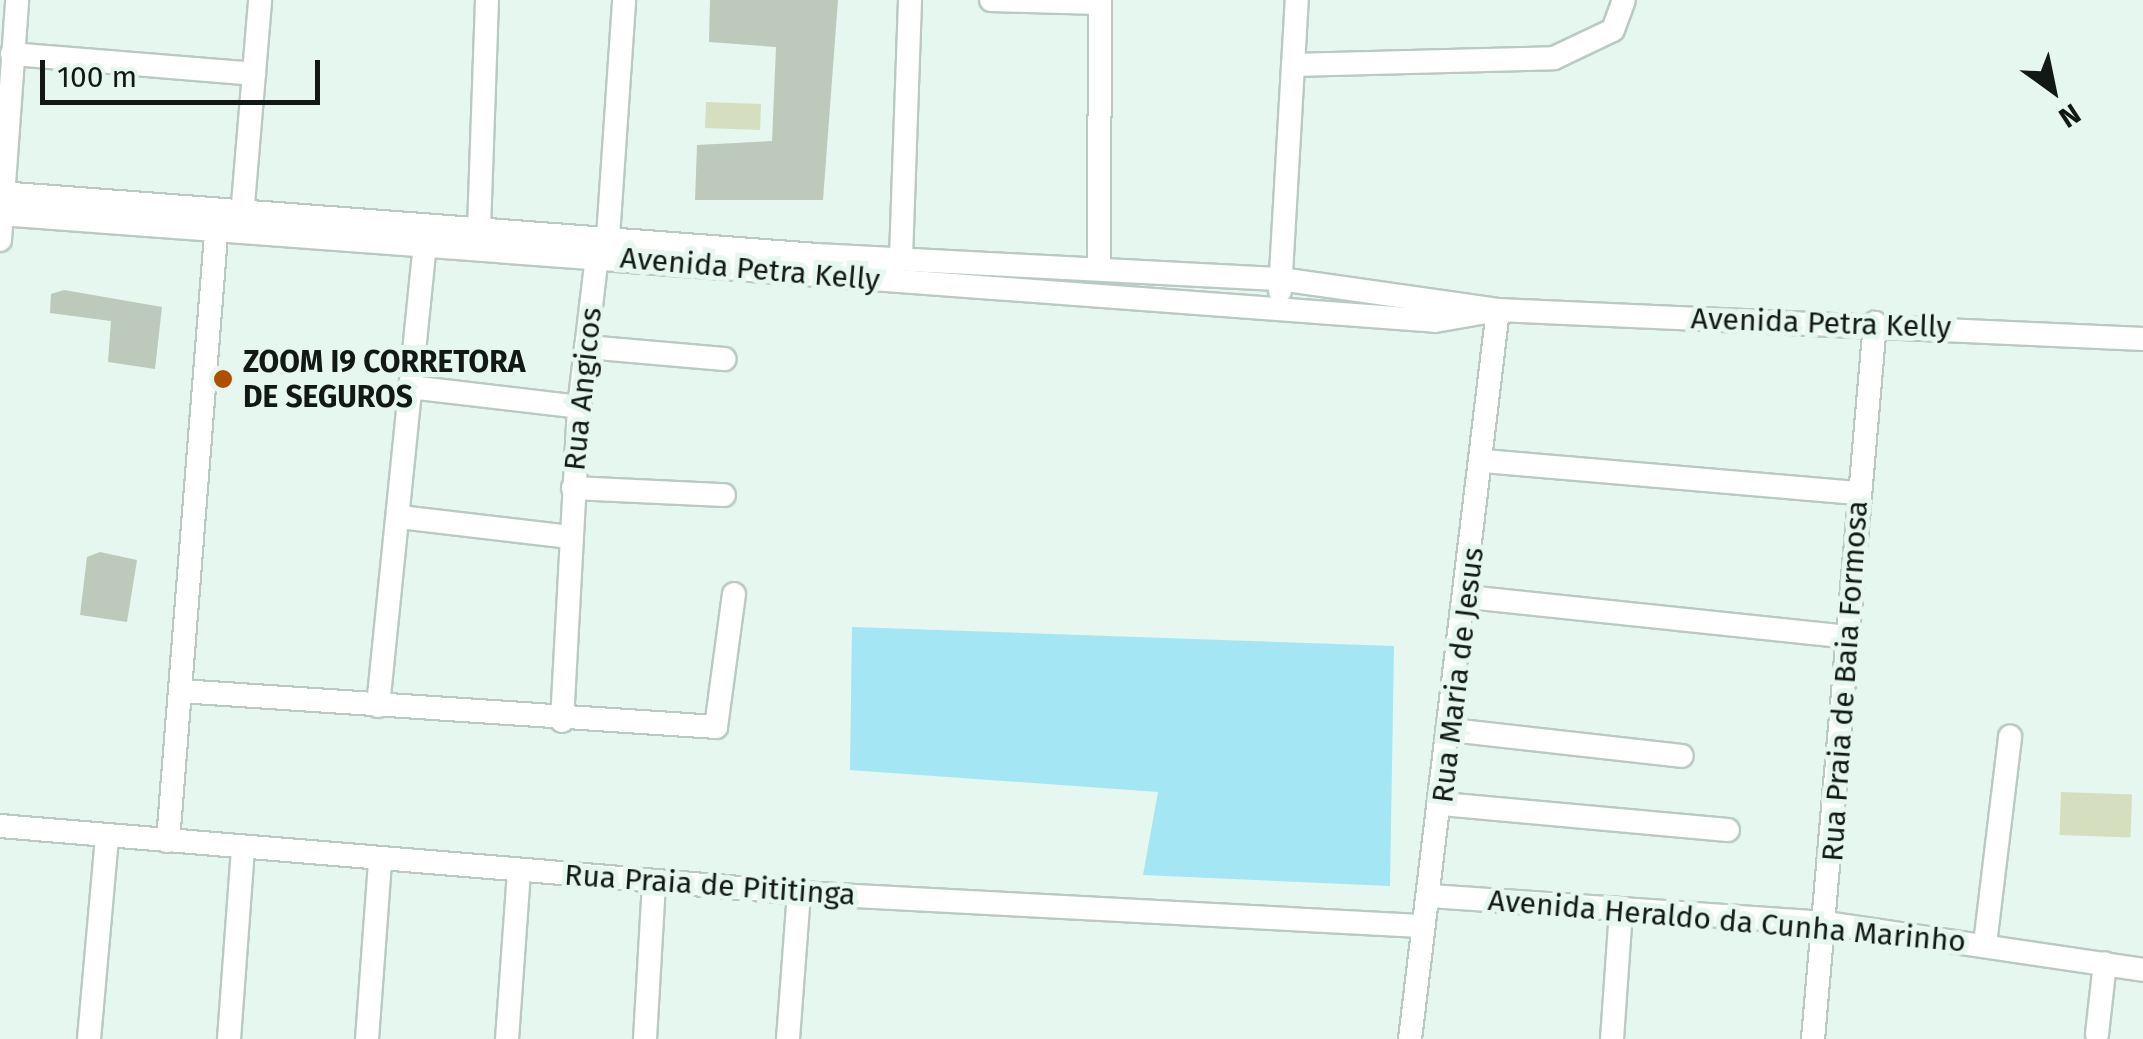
<!DOCTYPE html>
<html>
<head>
<meta charset="utf-8">
<style>
  body { margin:0 }
  #map { position:relative; width:2143px; height:1039px; overflow:hidden; background:#e5f7ee; font-family:"Fira Sans",sans-serif }
  div>[style] { position:absolute }
  [style*='--x'] { left:calc(var(--x)*1px); top:calc(var(--y)*1px); width:calc(var(--w)*1px); rotate:calc(var(--a)*1deg) }
  .green>* { inset:0; background:#d6dec0; transform-origin:0 0 }
  .water>* { inset:0; background:#a4e6f4 }
  .building>* { inset:0; background:#bdc9bb }
  .roads { filter:drop-shadow(2px 0 #b8cac2) drop-shadow(-2px 0 #b8cac2) drop-shadow(0 2px #b8cac2) drop-shadow(0 -2px #b8cac2) }
  .minor>* { height:22px; margin:-11px; padding:0 11px; transform-origin:11px; border-radius:11px; background:#fff }
  .dots>* { width:28px; height:28px; translate:-50% -50%; box-sizing:border-box; border:5px solid #e5f7ee; border-radius:50% }
  span { translate:-50% -50%; white-space:nowrap; text-align:center; line-height:1.15; -webkit-text-stroke:10px #e5f7ee; paint-order:stroke }
  .street-label { font-size:30px; color:#121815 }
  .poi-label { font-size:30px; color:#121815; font-weight:700 }
  .left { translate:0 -50%; text-align:left }
  .north { position:absolute; left:2003px; top:40px; width:100px; height:100px; -webkit-text-stroke:8px #e5f7ee; paint-order:stroke; rotate:147deg; font-size:28px; font-weight:700; line-height:40px; text-align:center; color:#121815 }
  .north::after { content:''; display:block; margin:auto; width:35px; height:45px; background:#121815; clip-path:polygon(50% 0,100% 100%,50% 72%,0 100%) }
  .scale { position:absolute; left:40px; top:60px; width:280px; height:45px; box-sizing:border-box; border:5px solid #121815; border-top:0; padding-left:12px; font-size:30px; line-height:35px; white-space:nowrap; color:#121815; -webkit-text-stroke:8px #e5f7ee; paint-order:stroke }
</style>
</head>
<body>
<div id="map">
  <div class="green">
    <div style="left:706px;top:102px;width:55px;height:26px;rotate:2deg"></div>
    <div style="left:2061px;top:792px;width:71px;height:43px;rotate:2deg"></div>
  </div>
  <div class="water">
    <div style="clip-path:polygon(852px 627px,1394px 646px,1390px 886px,1143px 875px,1158px 792px,850px 770px)"></div>
  </div>
  <div class="building">
    <div style="clip-path:polygon(710px 0,838px 0,823px 200px,695px 200px,697px 145px,772px 141px,776px 47px,709px 42px)"></div>
    <div style="clip-path:polygon(64px 290px,162px 307px,155px 369px,108px 362px,111px 321px,50px 313px,51px 294px)"></div>
    <div style="clip-path:polygon(100px 552px,137px 560px,127px 622px,80px 615px,87px 557px)"></div>
  </div>
  <div class="roads">
    <div class="minor">
      <div style="--x:991;--y:0;--w:109;--a:1.6"></div>
      <div style="--x:12;--y:54;--w:243;--a:4.7"></div>
      <div style="--x:1293;--y:65;--w:261;--a:-1.5"></div>
      <div style="--x:1554;--y:58;--w:65;--a:-25.4"></div>
      <div style="--x:1613;--y:30;--w:32;--a:-70"></div>
      <div style="--x:0;--y:193;--w:819;--a:4.34"></div>
      <div style="--x:817;--y:255;--w:464;--a:3"></div>
      <div style="--x:1280;--y:279;--w:220;--a:8.1"></div>
      <div style="--x:1498;--y:310;--w:646;--a:2.57"></div>
      <div style="--x:0;--y:214;--w:1439;--a:4.26"></div>
      <div style="--x:1435;--y:321;--w:64;--a:-9.9"></div>
      <div style="--x:242;--y:216;--w:217;--a:-85.2"></div>
      <div style="--x:479;--y:229;--w:229;--a:-88"></div>
      <div style="--x:0;--y:240;--w:241;--a:-85.9"></div>
      <div style="--x:901;--y:258;--w:258;--a:-88"></div>
      <div style="--x:1099;--y:266;--w:266;--a:-89.8"></div>
      <div style="--x:1280;--y:291;--w:291;--a:-86.7"></div>
      <div style="--x:586;--y:347;--w:139;--a:5"></div>
      <div style="--x:410;--y:387;--w:170;--a:6.7"></div>
      <div style="--x:1483;--y:461;--w:376;--a:4.9"></div>
      <div style="--x:573;--y:488;--w:151;--a:2.7"></div>
      <div style="--x:400;--y:517;--w:171;--a:6.7"></div>
      <div style="--x:1468;--y:597;--w:383;--a:6"></div>
      <div style="--x:180;--y:691;--w:537;--a:3.84"></div>
      <div style="--x:716;--y:727;--w:134;--a:-82.3"></div>
      <div style="--x:378;--y:706;--w:462;--a:-84.2"></div>
      <div style="--x:562;--y:721;--w:314;--a:-86.9"></div>
      <div style="--x:579;--y:407;--w:151;--a:-83.2"></div>
      <div style="--x:597;--y:257;--w:23;--a:-61"></div>
      <div style="--x:608;--y:237;--w:238;--a:-86.1"></div>
      <div style="--x:1451;--y:730;--w:232;--a:6.4"></div>
      <div style="--x:1442;--y:804;--w:287;--a:5.2"></div>
      <div style="--x:0;--y:826;--w:802;--a:4.79"></div>
      <div style="--x:799;--y:893;--w:622;--a:3.04"></div>
      <div style="--x:168;--y:841;--w:608;--a:-85.47"></div>
      <div style="--x:1430;--y:896;--w:397;--a:3.9"></div>
      <div style="--x:1826;--y:923;--w:320;--a:8.4"></div>
      <div style="--x:1985;--y:944;--w:209;--a:-83.1"></div>
      <div style="--x:2097;--y:1034;--w:71;--a:-83.6"></div>
      <div style="--x:89;--y:1039;--w:204;--a:-84.9"></div>
      <div style="--x:229;--y:1039;--w:191;--a:-85.8"></div>
      <div style="--x:367;--y:1039;--w:177;--a:-85.8"></div>
      <div style="--x:507;--y:1039;--w:168;--a:-85.9"></div>
      <div style="--x:645;--y:1039;--w:157;--a:-86.7"></div>
      <div style="--x:788;--y:1039;--w:146;--a:-85.7"></div>
      <div style="--x:1410;--y:1039;--w:734;--a:-83.12"></div>
      <div style="--x:1612;--y:1039;--w:129;--a:-86"></div>
      <div style="--x:1813;--y:1039;--w:719;--a:-85.05"></div>
    </div>
  </div>
  <div class="dots">
    <div style="left:223px;top:379px;background:#af5000"></div>
  </div>
  <div class="street-label">
    <span style="left:750px;top:269px;rotate:5deg">Avenida Petra Kelly</span>
    <span style="left:1821px;top:323px;rotate:2deg">Avenida Petra Kelly</span>
    <span style="left:583px;top:389px;rotate:-84deg">Rua Angicos</span>
    <span style="left:1458px;top:675px;rotate:-83deg">Rua Maria de Jesus</span>
    <span style="left:1845px;top:681px;rotate:-86deg">Rua Praia de Baia Formosa</span>
    <span style="left:710px;top:885px;rotate:4deg">Rua Praia de Pititinga</span>
    <span style="left:1727px;top:921px;rotate:5deg">Avenida Heraldo da Cunha Marinho</span>
  </div>
  <div class="poi-label">
    <span class="left" style="left:243px;top:379px">ZOOM I9 CORRETORA<br>DE SEGUROS</span>
  </div>
  <div class="north">N</div>
  <div class="scale">100 m</div>
</div>
</body>
</html>
